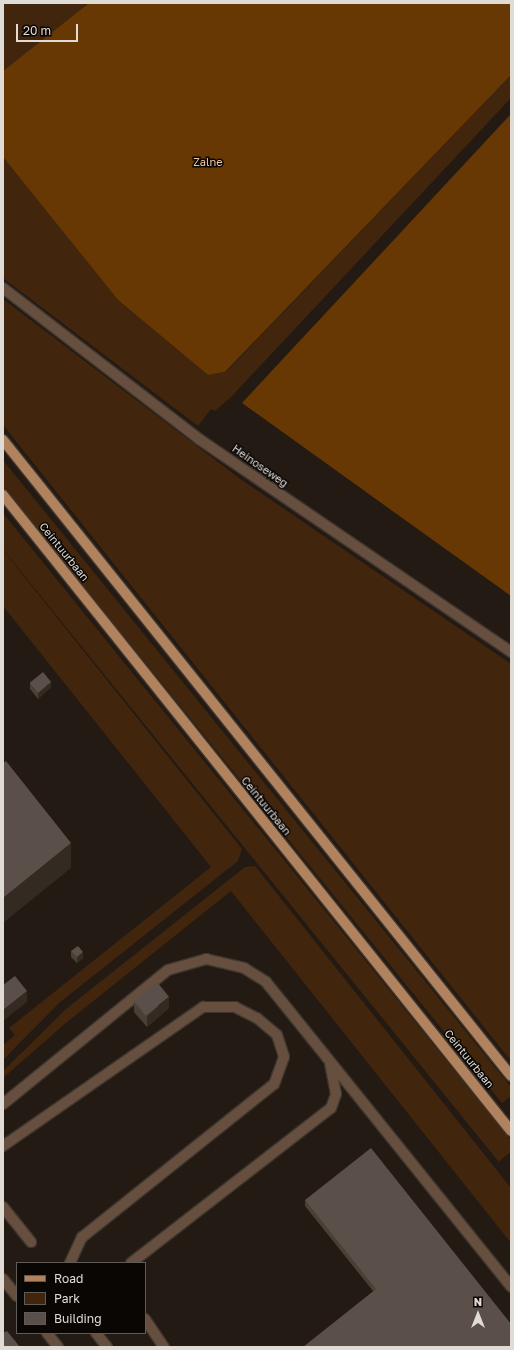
<!DOCTYPE html>
<html>
<head>
<meta charset="utf-8">
<style>
  body { margin:0 }
  #map { position:relative; width:514px; height:1350px; overflow:hidden; background:#231a13; font-family:"Golos Text",sans-serif }
  div>[style] { position:absolute }
  [style*='--x'] { left:calc(var(--x)*1px); top:calc(var(--y)*1px); width:calc(var(--w)*1px); rotate:calc(var(--a)*1deg) }
  .green>* { inset:0; background:#41250c; transform-origin:0 0 }
  .forest>* { inset:0; background:#683804 }
  .roads { filter:drop-shadow(1px 0 #3e352e) drop-shadow(-1px 0 #3e352e) drop-shadow(0 1px #3e352e) drop-shadow(0 -1px #3e352e) }
  .lane>* { height:10px; margin:-5px; padding:0 5px; transform-origin:5px; border-radius:5px; background:#664f3e }
  .street>* { height:10px; margin:-5px; padding:0 5px; transform-origin:5px; border-radius:5px; background:#664f3e }
  .primary>* { height:10px; margin:-5px; padding:0 5px; transform-origin:5px; border-radius:5px; background:#b0825d }
  .wall>* { inset:0; background:#494038 }
  .shaded-wall>* { inset:0; background:#332a22 }
  .building>* { inset:0; background:#5a5049; transform-origin:0 0 }
  span { translate:-50% -50%; white-space:nowrap; text-align:center; line-height:1.15; -webkit-text-stroke:3px #090604; paint-order:stroke }
  .park-label { font-size:11px; color:#f6c7a3 }
  .street-label { font-size:11px; color:#e1dbd6 }
  .frame { position:absolute; inset:0; border:4px solid #e1dbd6; pointer-events:none }
  .legend { position:absolute; left:16px; top:1262px; width:130px; height:72px; box-sizing:border-box; background:#090604; border:1px solid #5f5b58; margin:0; padding:5px 7px; list-style:none; font-size:12px; color:#e1dbd6 }
  .legend li { display:flex; align-items:center; gap:8px; height:20px }
  .legend b { width:20px; border:1px solid #5f5b58 }
  .north { position:absolute; left:458px; top:1294px; width:40px; height:40px; -webkit-text-stroke:3px #090604; paint-order:stroke; rotate:0deg; font-size:11px; font-weight:700; line-height:16px; text-align:center; color:#e1dbd6 }
  .north::after { content:''; display:block; margin:auto; width:14px; height:18px; background:#e1dbd6; clip-path:polygon(50% 0,100% 100%,50% 72%,0 100%) }
  .scale { position:absolute; left:16px; top:24px; width:62px; height:18px; box-sizing:border-box; border:2px solid #e1dbd6; border-top:0; padding-left:5px; font-size:12px; line-height:14px; white-space:nowrap; color:#e1dbd6; -webkit-text-stroke:3px #090604; paint-order:stroke }
</style>
</head>
<body>
<div id="map">
  <div class="green">
    <div style="clip-path:polygon(3px 3px,89px 3px,3px 71px)"></div>
    <div style="clip-path:polygon(511px 75px,511px 98px,232px 396px,215px 411px,211px 409px,198px 426px,3px 278px,3px 157px,118px 300px,208px 375px,226px 372px)"></div>
    <div style="clip-path:polygon(3px 299px,239px 478px,511px 664px,511px 1061px,3px 425px)"></div>
    <div style="left:3px;top:460px;width:814px;height:17px;rotate:51deg"></div>
    <div style="left:3px;top:513px;width:816px;height:23px;rotate:51deg"></div>
    <div style="clip-path:polygon(3px 550px,242px 849px,238px 861px,59px 1003px,3px 1060px,3px 1045px,15px 1035px,9px 1028px,211px 867px,3px 606px)"></div>
    <div style="clip-path:polygon(255px 866px,511px 1188px,511px 1243px,231px 891px,67px 1022px,3px 1078px,3px 1071px,66px 1009px,245px 867px)"></div>
  </div>
  <div class="forest">
    <div style="clip-path:polygon(89px 3px,511px 3px,511px 75px,225px 372px,208px 375px,118px 300px,3px 157px,3px 71px)"></div>
    <div style="clip-path:polygon(511px 114px,511px 596px,242px 403px)"></div>
  </div>
  <div class="roads">
    <div class="lane">
      <div style="--x:3;--y:1104;--w:213;--a:-39.1"></div>
      <div style="--x:168;--y:970;--w:40;--a:-16"></div>
      <div style="--x:206;--y:959;--w:39;--a:13"></div>
      <div style="--x:244;--y:968;--w:26;--a:32"></div>
      <div style="--x:266;--y:982;--w:27;--a:51"></div>
      <div style="--x:283;--y:1003;--w:364;--a:51.2"></div>
      <div style="--x:3;--y:1146;--w:244;--a:-34.8"></div>
      <div style="--x:203;--y:1007;--w:32;--a:0"></div>
      <div style="--x:235;--y:1007;--w:25;--a:27"></div>
      <div style="--x:257;--y:1018;--w:26;--a:40"></div>
      <div style="--x:277;--y:1035;--w:23;--a:72"></div>
      <div style="--x:284;--y:1057;--w:29;--a:110"></div>
      <div style="--x:274;--y:1084;--w:246;--a:141.4"></div>
      <div style="--x:82;--y:1237;--w:29;--a:115"></div>
      <div style="--x:3;--y:1207;--w:45;--a:51.3"></div>
      <div style="--x:131;--y:1263;--w:253;--a:-37.8"></div>
      <div style="--x:331;--y:1108;--w:15;--a:-70"></div>
      <div style="--x:336;--y:1094;--w:31;--a:-101"></div>
      <div style="--x:145;--y:1319;--w:34;--a:56"></div>
      <div style="--x:96;--y:1333;--w:18;--a:52"></div>
    </div>
    <div class="street">
      <div style="--x:3;--y:288;--w:247;--a:37.6"></div>
      <div style="--x:199;--y:439;--w:378;--a:34.3"></div>
      <div style="--x:3;--y:1279;--w:22;--a:51"></div>
      <div style="--x:47;--y:1333;--w:18;--a:52"></div>
    </div>
    <div class="primary">
      <div style="--x:3;--y:440;--w:814;--a:51.38"></div>
      <div style="--x:3;--y:495;--w:814;--a:51.38"></div>
    </div>
  </div>
  <div class="wall">
    <div style="clip-path:polygon(30px 683px,51px 687px,38px 699px,30px 689px)"></div>
    <div style="clip-path:polygon(71px 951px,83px 958px,77px 963px,71px 957px)"></div>
    <div style="clip-path:polygon(134px 1001px,169px 1008px,147px 1027px,134px 1012px)"></div>
    <div style="clip-path:polygon(305px 1200px,511px 1324px,373px 1291px,305px 1206px)"></div>
  </div>
  <div class="shaded-wall">
    <div style="clip-path:polygon(51px 682px,51px 687px,38px 699px,38px 693px)"></div>
    <div style="clip-path:polygon(71px 843px,71px 868px,3px 923px,3px 898px)"></div>
    <div style="clip-path:polygon(83px 952px,83px 958px,77px 963px,77px 957px)"></div>
    <div style="clip-path:polygon(27px 991px,27px 1002px,3px 1021px,3px 1010px)"></div>
    <div style="clip-path:polygon(169px 997px,169px 1008px,147px 1027px,147px 1016px)"></div>
  </div>
  <div class="building">
    <div style="left:43px;top:672px;width:13px;height:17px;rotate:51deg"></div>
    <div style="clip-path:polygon(6px 761px,71px 843px,3px 898px,3px 763px)"></div>
    <div style="clip-path:polygon(78px 946px,83px 952px,77px 957px,71px 951px)"></div>
    <div style="clip-path:polygon(15px 976px,27px 991px,3px 1010px,3px 985px)"></div>
    <div style="left:157px;top:982px;width:19px;height:30px;rotate:51deg"></div>
    <div style="clip-path:polygon(371px 1148px,511px 1324px,511px 1347px,303px 1347px,376px 1289px,305px 1200px)"></div>
    <div style="clip-path:polygon(7px 1331px,20px 1347px,3px 1347px,3px 1333px)"></div>
  </div>
  <div class="park-label">
    <span style="left:208px;top:162px">Zalne</span>
  </div>
  <div class="street-label">
    <span style="left:260px;top:466px;rotate:35deg">Heinoseweg</span>
    <span style="left:64px;top:552px;rotate:51deg">Ceintuurbaan</span>
    <span style="left:266px;top:806px;rotate:51deg">Ceintuurbaan</span>
    <span style="left:469px;top:1059px;rotate:51deg">Ceintuurbaan</span>
  </div>
  <div class="frame"></div>
  <ul class="legend">
  <li><b style="height:5px;background:#b0825d"></b>Road</li>
  <li><b style="height:11px;background:#41250c"></b>Park</li>
  <li><b style="height:11px;background:#5a5049"></b>Building</li>
  </ul>
  <div class="north">N</div>
  <div class="scale">20 m</div>
</div>
</body>
</html>
